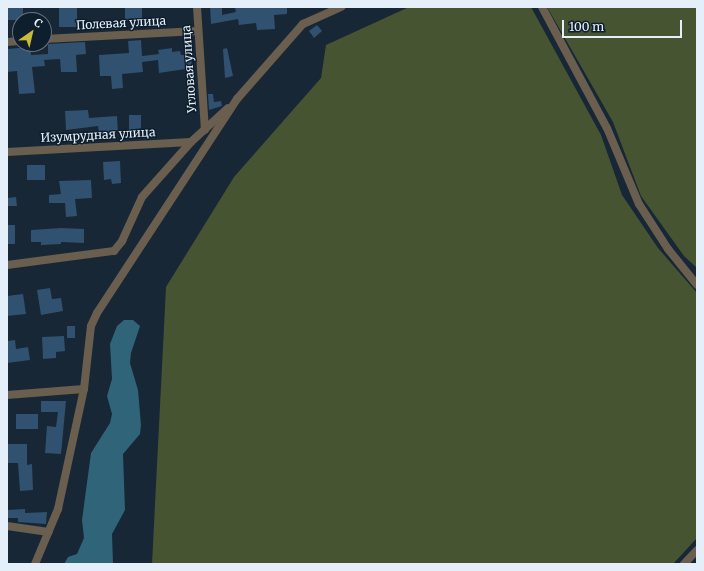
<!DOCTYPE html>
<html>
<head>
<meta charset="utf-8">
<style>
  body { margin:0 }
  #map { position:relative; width:704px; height:571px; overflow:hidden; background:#172736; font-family:Merriweather,serif }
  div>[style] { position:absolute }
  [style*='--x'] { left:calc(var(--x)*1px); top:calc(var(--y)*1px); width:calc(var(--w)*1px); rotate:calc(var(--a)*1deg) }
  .green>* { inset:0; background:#465431 }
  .water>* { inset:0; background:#306478 }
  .building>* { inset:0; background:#30516f; transform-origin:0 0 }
  .minor>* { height:8px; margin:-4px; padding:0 4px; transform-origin:4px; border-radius:4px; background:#6a5e4f }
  span { translate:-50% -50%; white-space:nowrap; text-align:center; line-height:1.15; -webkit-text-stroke:3px #0e1e2c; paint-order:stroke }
  .street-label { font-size:12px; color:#e4eff9 }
  .frame { position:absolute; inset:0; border:8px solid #e4eff9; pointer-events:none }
  .north { position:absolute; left:12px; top:12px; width:40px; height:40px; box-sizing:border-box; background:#0e1e2c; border:1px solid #64727e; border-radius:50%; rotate:34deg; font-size:11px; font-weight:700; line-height:16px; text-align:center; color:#e4eff9 }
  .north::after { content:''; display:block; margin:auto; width:14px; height:18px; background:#c9ba3a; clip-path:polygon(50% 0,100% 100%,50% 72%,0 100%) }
  .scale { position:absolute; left:562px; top:20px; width:120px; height:18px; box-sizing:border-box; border:2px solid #e4eff9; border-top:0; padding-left:5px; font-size:12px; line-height:14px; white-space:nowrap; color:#e4eff9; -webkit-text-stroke:3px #0e1e2c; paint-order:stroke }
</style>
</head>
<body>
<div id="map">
  <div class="green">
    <div style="clip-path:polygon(409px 7px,531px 7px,601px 135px,622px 195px,658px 248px,697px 293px,697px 538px,673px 564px,152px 564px,166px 287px,234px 177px,321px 78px,326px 45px)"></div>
    <div style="clip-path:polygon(547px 7px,697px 7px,697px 268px,684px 256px,641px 196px,613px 122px)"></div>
  </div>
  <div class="water">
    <div style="clip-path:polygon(124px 320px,133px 320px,140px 326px,131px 353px,130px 363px,138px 390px,141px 425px,140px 434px,123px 454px,125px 510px,112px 534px,113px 564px,64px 564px,68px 557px,77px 554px,84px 538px,82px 520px,91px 453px,110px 423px,112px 414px,107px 396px,112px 379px,110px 344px,117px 326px)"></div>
  </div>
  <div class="building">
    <div style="left:7px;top:7px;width:16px;height:13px"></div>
    <div style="left:59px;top:7px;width:18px;height:20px"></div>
    <div style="left:125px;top:7px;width:17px;height:14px"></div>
    <div style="clip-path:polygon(210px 7px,222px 7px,222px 15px,236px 12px,235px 8px,244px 7px,287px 7px,287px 14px,274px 15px,275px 29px,257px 30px,256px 23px,239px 25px,238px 19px,211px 24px)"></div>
    <div style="clip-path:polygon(317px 25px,322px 31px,314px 38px,309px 31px)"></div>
    <div style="clip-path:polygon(141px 40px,142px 56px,159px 54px,158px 50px,172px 48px,172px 52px,180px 51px,181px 55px,191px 55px,192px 68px,159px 73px,158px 60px,142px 62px,143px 72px,122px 74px,123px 88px,112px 89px,111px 76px,100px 76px,99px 55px,129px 53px,128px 41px)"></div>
    <div style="clip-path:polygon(85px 42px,86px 54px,76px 55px,77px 72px,61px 72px,60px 59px,44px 60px,45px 66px,32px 67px,35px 93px,19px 94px,17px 71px,7px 72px,7px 49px,31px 47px,31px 55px,48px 54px,48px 44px)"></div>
    <div style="clip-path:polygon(227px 48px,233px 76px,225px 78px,223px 49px)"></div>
    <div style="clip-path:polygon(208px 94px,213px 94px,214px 102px,221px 101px,222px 106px,209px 110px)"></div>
    <div style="clip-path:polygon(88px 110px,89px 118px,117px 116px,118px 132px,99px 133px,98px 126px,66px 130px,65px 111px)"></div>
    <div style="left:129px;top:115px;width:12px;height:17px"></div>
    <div style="clip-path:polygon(120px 161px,121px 183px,112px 184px,111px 179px,104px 180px,103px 162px)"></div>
    <div style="left:45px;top:165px;width:15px;height:18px;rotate:90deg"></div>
    <div style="clip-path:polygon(91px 180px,92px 198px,75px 199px,77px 216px,66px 217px,65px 203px,49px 203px,49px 195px,61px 194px,59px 181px)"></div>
    <div style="clip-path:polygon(16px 197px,17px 206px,7px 206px,7px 198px)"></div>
    <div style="left:7px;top:225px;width:8px;height:19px"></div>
    <div style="clip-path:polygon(61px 228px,84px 229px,84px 243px,61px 242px,61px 244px,41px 245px,41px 242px,31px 242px,31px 230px)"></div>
    <div style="clip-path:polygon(50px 288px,52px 299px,61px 298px,63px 311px,41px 315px,37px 290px)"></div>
    <div style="clip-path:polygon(23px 294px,26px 314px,7px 316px,7px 296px)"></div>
    <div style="left:67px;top:326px;width:8px;height:12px"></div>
    <div style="clip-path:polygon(64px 336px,65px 351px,56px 352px,56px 358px,43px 359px,42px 337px)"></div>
    <div style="clip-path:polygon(15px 340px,16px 349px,28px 347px,30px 360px,7px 363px,7px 341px)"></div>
    <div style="clip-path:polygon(41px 401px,66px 401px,61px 454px,45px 453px,47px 426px,56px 427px,58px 412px,41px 412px)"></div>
    <div style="left:38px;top:414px;width:15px;height:22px;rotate:90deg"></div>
    <div style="clip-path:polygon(7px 444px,27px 444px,27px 465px,32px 464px,33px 490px,20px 491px,18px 463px,7px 463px)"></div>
    <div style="clip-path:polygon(25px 509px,25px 513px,47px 512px,46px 524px,18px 522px,18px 518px,7px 518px,7px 510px)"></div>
  </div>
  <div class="minor">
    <div style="--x:197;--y:7;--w:123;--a:86.3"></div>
    <div style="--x:542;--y:7;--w:137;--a:61.8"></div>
    <div style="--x:607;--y:128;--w:82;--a:67.2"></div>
    <div style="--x:639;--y:204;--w:54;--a:57.2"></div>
    <div style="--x:668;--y:249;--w:46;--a:51.1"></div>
    <div style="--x:44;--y:39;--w:154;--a:-3"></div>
    <div style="--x:7;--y:42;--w:13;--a:-4"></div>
    <div style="--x:7;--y:152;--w:184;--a:-3.1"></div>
    <div style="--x:7;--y:265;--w:108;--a:-7.5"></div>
    <div style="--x:114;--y:251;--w:13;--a:-51"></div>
    <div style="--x:122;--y:241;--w:48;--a:-65.6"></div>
    <div style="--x:142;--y:197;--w:74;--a:-48.3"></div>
    <div style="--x:191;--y:142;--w:50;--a:-42.6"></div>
    <div style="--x:7;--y:395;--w:77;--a:-4.5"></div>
    <div style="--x:7;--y:526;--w:42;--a:8.1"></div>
    <div style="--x:35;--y:564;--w:60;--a:-67.3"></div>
    <div style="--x:58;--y:509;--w:123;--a:-77.8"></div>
    <div style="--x:84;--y:389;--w:63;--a:-83.7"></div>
    <div style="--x:91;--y:326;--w:14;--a:-65"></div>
    <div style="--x:97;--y:313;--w:256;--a:-56.8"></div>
    <div style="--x:237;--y:99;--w:100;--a:-48.7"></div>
    <div style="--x:303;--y:24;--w:42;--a:-24.1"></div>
    <div style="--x:684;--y:564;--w:19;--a:-47"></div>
  </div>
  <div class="street-label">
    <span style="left:121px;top:23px;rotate:-3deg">Полевая улица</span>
    <span style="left:189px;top:69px;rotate:-94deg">Угловая улица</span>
    <span style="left:98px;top:135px;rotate:-3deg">Изумрудная улица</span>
  </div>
  <div class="frame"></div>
  <div class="north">С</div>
  <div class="scale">100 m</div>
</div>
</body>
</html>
